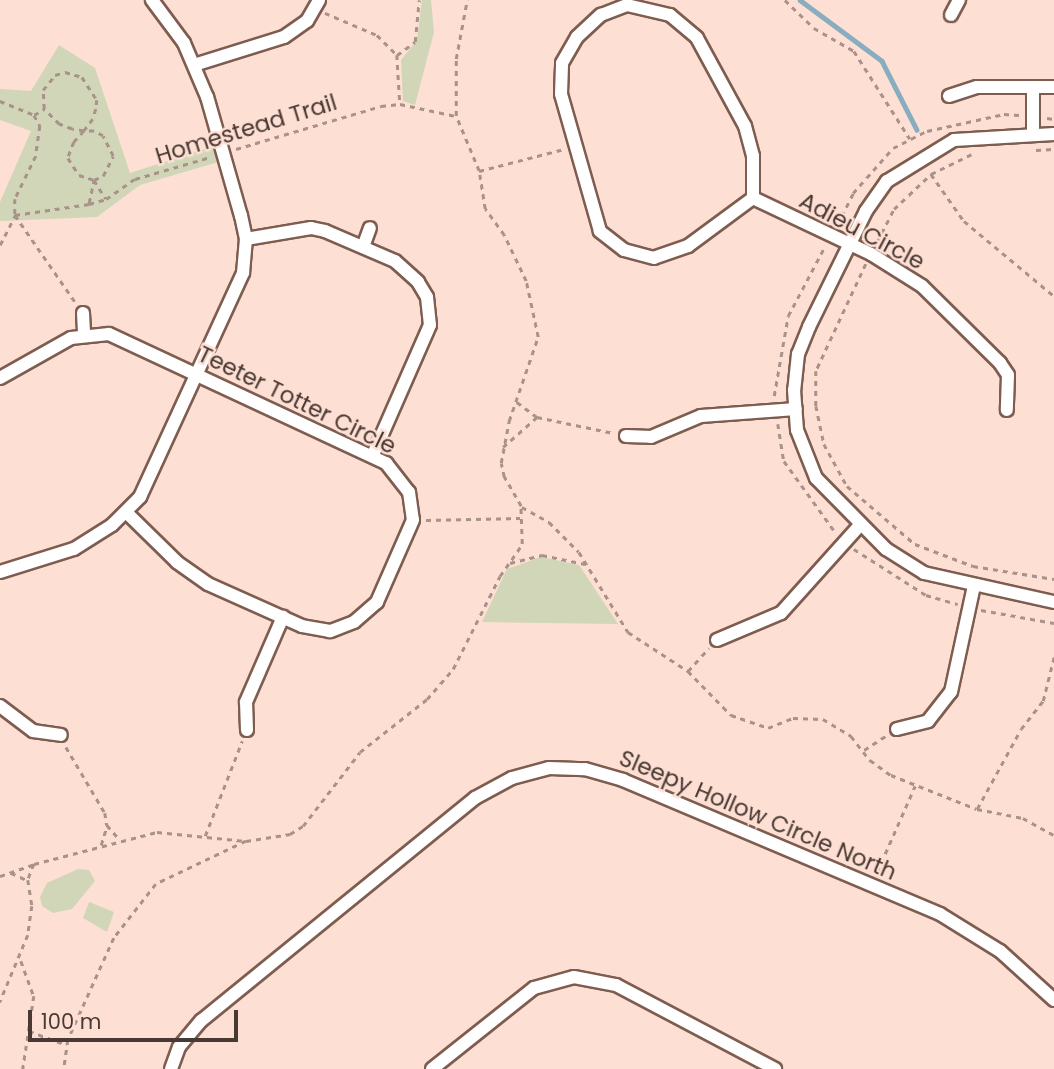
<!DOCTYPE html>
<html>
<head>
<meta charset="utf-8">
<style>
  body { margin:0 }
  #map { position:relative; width:1054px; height:1069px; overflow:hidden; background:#fedfd3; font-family:Poppins,sans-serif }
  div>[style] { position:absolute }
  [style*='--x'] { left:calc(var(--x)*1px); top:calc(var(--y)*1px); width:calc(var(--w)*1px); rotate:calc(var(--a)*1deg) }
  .green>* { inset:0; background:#d0d6b7 }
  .stream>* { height:4.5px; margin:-2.25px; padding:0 2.25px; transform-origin:2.25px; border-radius:2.25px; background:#89adc0 }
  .path>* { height:2.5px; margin-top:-1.25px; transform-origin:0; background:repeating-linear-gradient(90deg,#a99289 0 5px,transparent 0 10px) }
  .roads { filter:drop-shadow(2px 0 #7e5d50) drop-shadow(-2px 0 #7e5d50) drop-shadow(0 2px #7e5d50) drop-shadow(0 -2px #7e5d50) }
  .minor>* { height:12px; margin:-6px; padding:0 6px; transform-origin:6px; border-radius:6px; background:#fff }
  span { translate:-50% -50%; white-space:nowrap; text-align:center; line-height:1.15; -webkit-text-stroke:5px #fedfd3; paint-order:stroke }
  .street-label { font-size:23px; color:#483933 }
  .scale { position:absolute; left:28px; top:1010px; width:210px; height:32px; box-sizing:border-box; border:4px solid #483933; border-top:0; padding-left:9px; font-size:21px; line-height:24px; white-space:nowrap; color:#483933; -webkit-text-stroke:5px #fedfd3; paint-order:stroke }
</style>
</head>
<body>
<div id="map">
  <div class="green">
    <div style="clip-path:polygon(422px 0,431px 0,434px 32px,415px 105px,403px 101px,401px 60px,417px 40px)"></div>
    <div style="clip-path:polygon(59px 45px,95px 68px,130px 173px,220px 144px,225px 160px,140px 185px,97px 217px,0 221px,0 202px,31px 131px,0 120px,0 89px,31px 91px)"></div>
    <div style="clip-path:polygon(541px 557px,579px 565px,618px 624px,482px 622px,507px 569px)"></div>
    <div style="clip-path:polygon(78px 869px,89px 870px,95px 881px,72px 909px,53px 913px,42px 906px,40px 897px,47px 883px)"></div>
    <div style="clip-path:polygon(89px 902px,114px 912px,107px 932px,83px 918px)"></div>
  </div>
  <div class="stream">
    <div style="--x:800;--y:0;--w:102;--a:36.6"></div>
    <div style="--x:882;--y:61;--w:77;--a:63.1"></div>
  </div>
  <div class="path">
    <div style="--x:785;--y:0;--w:40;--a:44"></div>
    <div style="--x:814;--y:28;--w:46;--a:29.9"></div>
    <div style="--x:854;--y:51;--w:104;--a:57.5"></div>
    <div style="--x:325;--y:13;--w:56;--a:22.9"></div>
    <div style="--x:377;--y:35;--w:28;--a:45"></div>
    <div style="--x:397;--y:55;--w:49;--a:86.5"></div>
    <div style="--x:397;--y:55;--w:22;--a:-36"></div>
    <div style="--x:415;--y:42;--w:42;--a:-84.6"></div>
    <div style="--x:0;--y:101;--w:37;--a:22"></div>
    <div style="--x:34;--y:115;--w:13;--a:61"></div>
    <div style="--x:40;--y:126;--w:30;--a:98"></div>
    <div style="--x:36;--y:156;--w:48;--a:116"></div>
    <div style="--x:15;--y:199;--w:16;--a:90"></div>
    <div style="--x:15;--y:215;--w:75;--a:-8.5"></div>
    <div style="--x:89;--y:204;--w:18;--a:-16"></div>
    <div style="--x:106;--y:199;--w:35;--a:-35"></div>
    <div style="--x:135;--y:179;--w:78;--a:-16.3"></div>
    <div style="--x:34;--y:115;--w:12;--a:-31"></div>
    <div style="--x:44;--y:109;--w:19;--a:-93"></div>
    <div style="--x:43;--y:90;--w:19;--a:-51"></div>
    <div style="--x:55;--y:75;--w:10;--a:-17"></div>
    <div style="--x:65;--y:72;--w:18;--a:16"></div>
    <div style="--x:82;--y:77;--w:27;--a:57"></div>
    <div style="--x:97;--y:100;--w:9;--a:96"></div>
    <div style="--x:96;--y:109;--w:10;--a:107"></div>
    <div style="--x:93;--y:119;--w:15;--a:127"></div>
    <div style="--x:84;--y:131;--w:15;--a:132"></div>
    <div style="--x:74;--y:142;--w:17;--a:111"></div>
    <div style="--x:68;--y:158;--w:20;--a:57"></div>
    <div style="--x:79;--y:175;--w:16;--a:18"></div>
    <div style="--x:94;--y:180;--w:10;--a:-24"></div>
    <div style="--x:103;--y:176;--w:22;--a:-63"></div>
    <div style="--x:113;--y:156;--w:22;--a:-117"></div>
    <div style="--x:103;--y:136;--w:10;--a:-151"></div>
    <div style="--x:94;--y:131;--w:10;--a:180"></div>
    <div style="--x:84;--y:131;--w:12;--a:-171"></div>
    <div style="--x:72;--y:129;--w:14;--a:-159"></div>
    <div style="--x:59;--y:124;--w:21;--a:-135"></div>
    <div style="--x:1047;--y:118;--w:7;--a:8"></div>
    <div style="--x:236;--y:149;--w:151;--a:-16.5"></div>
    <div style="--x:381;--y:106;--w:19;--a:-6"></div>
    <div style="--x:400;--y:104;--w:57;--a:12.1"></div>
    <div style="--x:1036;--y:150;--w:18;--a:-3"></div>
    <div style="--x:479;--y:171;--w:88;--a:-14.5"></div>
    <div style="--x:931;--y:174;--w:57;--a:54.9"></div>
    <div style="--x:964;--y:221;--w:117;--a:39.8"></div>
    <div style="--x:89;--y:203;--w:24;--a:-78"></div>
    <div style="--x:94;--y:180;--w:22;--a:58"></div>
    <div style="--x:837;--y:225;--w:36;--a:-63"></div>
    <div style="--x:853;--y:193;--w:60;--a:-48.4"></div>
    <div style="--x:893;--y:148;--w:38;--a:-27"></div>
    <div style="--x:927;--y:131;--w:79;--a:-12.4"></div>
    <div style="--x:1004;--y:114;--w:15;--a:4"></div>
    <div style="--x:877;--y:242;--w:37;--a:-63"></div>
    <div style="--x:894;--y:209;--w:51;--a:-43.4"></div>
    <div style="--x:931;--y:174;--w:48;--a:-26"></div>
    <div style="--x:0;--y:245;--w:34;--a:-63"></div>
    <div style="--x:15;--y:215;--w:107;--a:55.3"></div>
    <div style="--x:866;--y:264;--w:118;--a:115"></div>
    <div style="--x:816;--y:371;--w:35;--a:90"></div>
    <div style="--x:816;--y:406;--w:39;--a:78"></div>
    <div style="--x:824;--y:444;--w:48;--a:61.3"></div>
    <div style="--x:847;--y:486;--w:89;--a:40.5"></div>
    <div style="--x:915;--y:544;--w:62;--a:20.8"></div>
    <div style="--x:973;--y:566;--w:82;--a:9.1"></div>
    <div style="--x:774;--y:396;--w:81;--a:-80.1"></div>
    <div style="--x:788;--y:316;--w:79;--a:-62.1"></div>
    <div style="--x:517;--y:402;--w:25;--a:37"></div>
    <div style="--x:778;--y:424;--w:37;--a:81"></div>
    <div style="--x:784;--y:461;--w:89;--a:54.2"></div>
    <div style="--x:503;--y:447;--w:45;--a:-41.4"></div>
    <div style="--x:537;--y:417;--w:78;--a:11.9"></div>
    <div style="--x:522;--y:507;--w:31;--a:29"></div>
    <div style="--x:549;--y:522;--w:42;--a:45"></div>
    <div style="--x:579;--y:552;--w:94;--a:58.5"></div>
    <div style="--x:628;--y:632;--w:72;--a:33"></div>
    <div style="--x:688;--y:671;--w:62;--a:45.7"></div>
    <div style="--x:731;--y:715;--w:39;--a:19"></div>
    <div style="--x:768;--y:728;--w:27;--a:-22"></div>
    <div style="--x:793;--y:718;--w:30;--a:2"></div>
    <div style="--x:823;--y:719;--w:33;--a:31"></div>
    <div style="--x:851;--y:736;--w:31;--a:52"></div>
    <div style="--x:870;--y:760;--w:26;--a:36"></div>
    <div style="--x:891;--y:775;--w:92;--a:21.6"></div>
    <div style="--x:977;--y:809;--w:91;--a:-61.2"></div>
    <div style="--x:1021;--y:729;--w:36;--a:-52"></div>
    <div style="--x:1043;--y:701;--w:45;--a:-76"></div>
    <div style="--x:426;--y:520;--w:94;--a:-1.2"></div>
    <div style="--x:854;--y:549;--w:85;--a:32.6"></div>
    <div style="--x:926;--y:595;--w:33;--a:16"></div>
    <div style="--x:510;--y:563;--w:33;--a:-14"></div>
    <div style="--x:542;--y:555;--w:44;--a:11.8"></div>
    <div style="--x:981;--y:610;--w:74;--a:10.1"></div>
    <div style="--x:688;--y:671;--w:31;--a:-48"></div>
    <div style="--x:66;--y:747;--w:77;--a:59.4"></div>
    <div style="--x:105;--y:813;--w:12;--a:81"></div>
    <div style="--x:107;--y:825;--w:20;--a:49"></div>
    <div style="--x:864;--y:750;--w:27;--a:-33"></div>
    <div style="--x:977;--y:809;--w:47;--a:11.1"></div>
    <div style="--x:1023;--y:818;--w:35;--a:29"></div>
    <div style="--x:205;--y:836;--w:102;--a:-68.7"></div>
    <div style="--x:246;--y:841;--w:45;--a:-9"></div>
    <div style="--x:290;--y:834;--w:15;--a:-32"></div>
    <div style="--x:303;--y:826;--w:93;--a:-52.4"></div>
    <div style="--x:360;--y:752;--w:85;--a:-38.3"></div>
    <div style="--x:427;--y:699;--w:40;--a:-49"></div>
    <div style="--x:453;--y:669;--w:104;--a:-63.2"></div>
    <div style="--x:500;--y:576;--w:39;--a:-55"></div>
    <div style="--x:522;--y:544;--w:38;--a:-92"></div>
    <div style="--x:521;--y:506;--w:34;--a:-120"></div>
    <div style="--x:504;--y:477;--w:14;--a:-102"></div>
    <div style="--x:501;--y:463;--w:43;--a:-79.2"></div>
    <div style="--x:509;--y:421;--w:89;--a:-71"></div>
    <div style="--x:538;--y:337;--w:57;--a:-102.1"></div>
    <div style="--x:526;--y:281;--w:51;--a:-115.6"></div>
    <div style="--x:504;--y:235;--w:32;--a:-126"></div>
    <div style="--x:485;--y:209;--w:38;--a:-99"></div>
    <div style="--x:479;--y:171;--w:60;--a:-112.7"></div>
    <div style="--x:456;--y:116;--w:57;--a:-90"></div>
    <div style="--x:456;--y:59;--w:60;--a:-79.4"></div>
    <div style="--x:101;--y:845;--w:21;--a:-73"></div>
    <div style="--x:34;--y:864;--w:127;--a:-14.6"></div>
    <div style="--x:157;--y:832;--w:89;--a:5.8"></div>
    <div style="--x:246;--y:841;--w:100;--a:154.5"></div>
    <div style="--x:156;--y:884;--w:68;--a:127.9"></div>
    <div style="--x:114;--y:938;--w:112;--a:114.3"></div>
    <div style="--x:68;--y:1040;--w:29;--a:98"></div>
    <div style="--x:877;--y:872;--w:94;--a:-66.2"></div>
    <div style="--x:11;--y:873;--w:17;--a:24"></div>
    <div style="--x:0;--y:876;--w:36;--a:-19"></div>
    <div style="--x:34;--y:864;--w:17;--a:111"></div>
    <div style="--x:28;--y:880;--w:26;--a:81"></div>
    <div style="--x:32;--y:906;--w:29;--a:98"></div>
    <div style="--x:28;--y:935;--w:73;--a:112.7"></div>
    <div style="--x:21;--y:961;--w:37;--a:70"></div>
    <div style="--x:34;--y:996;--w:74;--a:98.6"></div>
    <div style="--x:29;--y:1031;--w:40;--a:20.2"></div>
  </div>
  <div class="roads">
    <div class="minor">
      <div style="--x:627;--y:5;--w:44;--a:13.1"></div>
      <div style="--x:670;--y:15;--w:35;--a:40"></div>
      <div style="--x:697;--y:38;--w:100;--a:61.4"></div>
      <div style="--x:745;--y:126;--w:31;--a:75"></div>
      <div style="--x:753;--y:156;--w:42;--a:90"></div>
      <div style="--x:753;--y:198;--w:81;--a:143.6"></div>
      <div style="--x:688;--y:246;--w:36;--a:161"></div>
      <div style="--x:654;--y:258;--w:31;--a:-165"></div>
      <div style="--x:624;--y:250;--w:31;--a:-142"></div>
      <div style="--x:600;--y:231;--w:142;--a:-105.9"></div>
      <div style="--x:561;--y:94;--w:31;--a:-88"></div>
      <div style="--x:562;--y:63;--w:30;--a:-60"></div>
      <div style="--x:577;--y:37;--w:33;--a:-43"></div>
      <div style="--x:601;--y:15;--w:28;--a:-21"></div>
      <div style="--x:951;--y:15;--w:17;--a:-62"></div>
      <div style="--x:194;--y:65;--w:94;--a:-17.3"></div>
      <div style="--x:284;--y:37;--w:28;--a:-35"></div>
      <div style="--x:307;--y:21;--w:24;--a:-60"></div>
      <div style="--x:1033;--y:87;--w:47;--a:90"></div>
      <div style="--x:949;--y:96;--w:29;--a:-18"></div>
      <div style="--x:977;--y:87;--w:77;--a:0"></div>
      <div style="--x:1054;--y:134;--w:100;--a:176.6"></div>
      <div style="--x:954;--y:140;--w:79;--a:148.5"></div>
      <div style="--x:887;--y:181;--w:37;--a:125"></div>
      <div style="--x:866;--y:211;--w:129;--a:116.2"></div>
      <div style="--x:809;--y:327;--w:29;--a:112"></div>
      <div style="--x:798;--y:354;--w:36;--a:96"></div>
      <div style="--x:794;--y:390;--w:40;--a:85.7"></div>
      <div style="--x:797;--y:430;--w:52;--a:68.4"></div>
      <div style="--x:816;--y:478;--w:100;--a:45.4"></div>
      <div style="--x:886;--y:549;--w:45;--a:32.3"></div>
      <div style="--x:924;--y:573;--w:133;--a:12.6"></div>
      <div style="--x:753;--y:198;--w:131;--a:25.4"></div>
      <div style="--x:871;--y:254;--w:60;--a:32.1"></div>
      <div style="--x:922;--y:286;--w:110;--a:44.6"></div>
      <div style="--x:1000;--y:363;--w:14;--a:56"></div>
      <div style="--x:1008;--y:375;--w:35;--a:92"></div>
      <div style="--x:246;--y:239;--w:66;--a:-9.6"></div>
      <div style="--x:311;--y:228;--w:14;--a:12"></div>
      <div style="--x:325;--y:231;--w:76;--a:23.2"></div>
      <div style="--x:395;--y:261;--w:31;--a:42"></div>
      <div style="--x:418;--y:282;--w:17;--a:59"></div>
      <div style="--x:427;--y:297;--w:28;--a:84"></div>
      <div style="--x:430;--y:325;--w:142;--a:113.7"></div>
      <div style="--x:363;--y:247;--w:20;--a:-70"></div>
      <div style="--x:83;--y:313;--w:21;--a:87"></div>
      <div style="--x:0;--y:378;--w:81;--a:-29.4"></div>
      <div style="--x:71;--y:338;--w:38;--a:-6"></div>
      <div style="--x:109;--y:334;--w:306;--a:25"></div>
      <div style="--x:386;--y:463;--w:37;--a:52"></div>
      <div style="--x:409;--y:492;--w:28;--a:82"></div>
      <div style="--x:413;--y:520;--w:90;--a:113.7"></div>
      <div style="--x:377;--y:602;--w:30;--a:139"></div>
      <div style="--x:354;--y:622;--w:26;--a:159"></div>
      <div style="--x:330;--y:631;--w:28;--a:-170"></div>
      <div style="--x:302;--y:626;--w:103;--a:-155.9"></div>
      <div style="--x:208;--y:584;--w:38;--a:-145"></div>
      <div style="--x:177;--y:562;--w:70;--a:-135.6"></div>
      <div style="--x:626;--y:436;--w:25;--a:2"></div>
      <div style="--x:651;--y:437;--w:54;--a:-22.8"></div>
      <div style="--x:701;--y:416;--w:95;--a:-4.2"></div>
      <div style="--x:0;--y:572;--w:77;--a:-17.3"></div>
      <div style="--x:74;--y:549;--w:45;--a:-32.3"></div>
      <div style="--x:112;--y:525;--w:40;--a:-45"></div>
      <div style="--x:140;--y:497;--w:247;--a:-65.3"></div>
      <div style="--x:243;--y:273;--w:34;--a:-85"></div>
      <div style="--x:246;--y:239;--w:24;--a:-102"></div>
      <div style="--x:241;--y:216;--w:124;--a:-105.9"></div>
      <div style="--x:207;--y:97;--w:59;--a:-113.1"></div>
      <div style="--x:184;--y:43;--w:54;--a:-126.7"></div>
      <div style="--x:717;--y:640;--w:69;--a:-22.9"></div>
      <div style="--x:781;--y:613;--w:117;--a:-48.1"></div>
      <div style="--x:0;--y:706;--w:41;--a:37.1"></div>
      <div style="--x:33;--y:731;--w:28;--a:8"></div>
      <div style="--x:897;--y:729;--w:32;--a:-14"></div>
      <div style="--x:928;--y:721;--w:37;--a:-52"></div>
      <div style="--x:951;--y:692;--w:108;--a:-77.8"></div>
      <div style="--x:247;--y:730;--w:28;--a:-92"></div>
      <div style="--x:246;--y:702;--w:93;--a:-66.5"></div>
      <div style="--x:171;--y:1069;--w:23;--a:-70"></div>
      <div style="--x:179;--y:1047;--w:35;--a:-50"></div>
      <div style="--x:202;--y:1020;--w:352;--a:-39.1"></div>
      <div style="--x:475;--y:798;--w:42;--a:-28.4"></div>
      <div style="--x:512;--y:778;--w:38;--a:-15"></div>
      <div style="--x:549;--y:768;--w:36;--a:2"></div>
      <div style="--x:585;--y:769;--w:40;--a:16"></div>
      <div style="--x:623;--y:780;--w:344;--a:22.9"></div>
      <div style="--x:940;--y:914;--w:70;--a:31.7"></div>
      <div style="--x:1000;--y:951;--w:73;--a:42.2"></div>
      <div style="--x:432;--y:1069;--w:130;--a:-38.5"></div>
      <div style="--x:534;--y:988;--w:41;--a:-15.4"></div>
      <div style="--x:574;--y:977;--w:43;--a:10.8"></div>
      <div style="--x:616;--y:985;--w:180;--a:27.8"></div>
    </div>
  </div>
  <div class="street-label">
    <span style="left:246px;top:129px;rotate:-17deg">Homestead Trail</span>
    <span style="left:862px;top:231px;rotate:28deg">Adieu Circle</span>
    <span style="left:297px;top:400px;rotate:26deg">Teeter Totter Circle</span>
    <span style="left:758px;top:815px;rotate:23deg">Sleepy Hollow Circle North</span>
  </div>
  <div class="scale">100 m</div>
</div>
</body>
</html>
